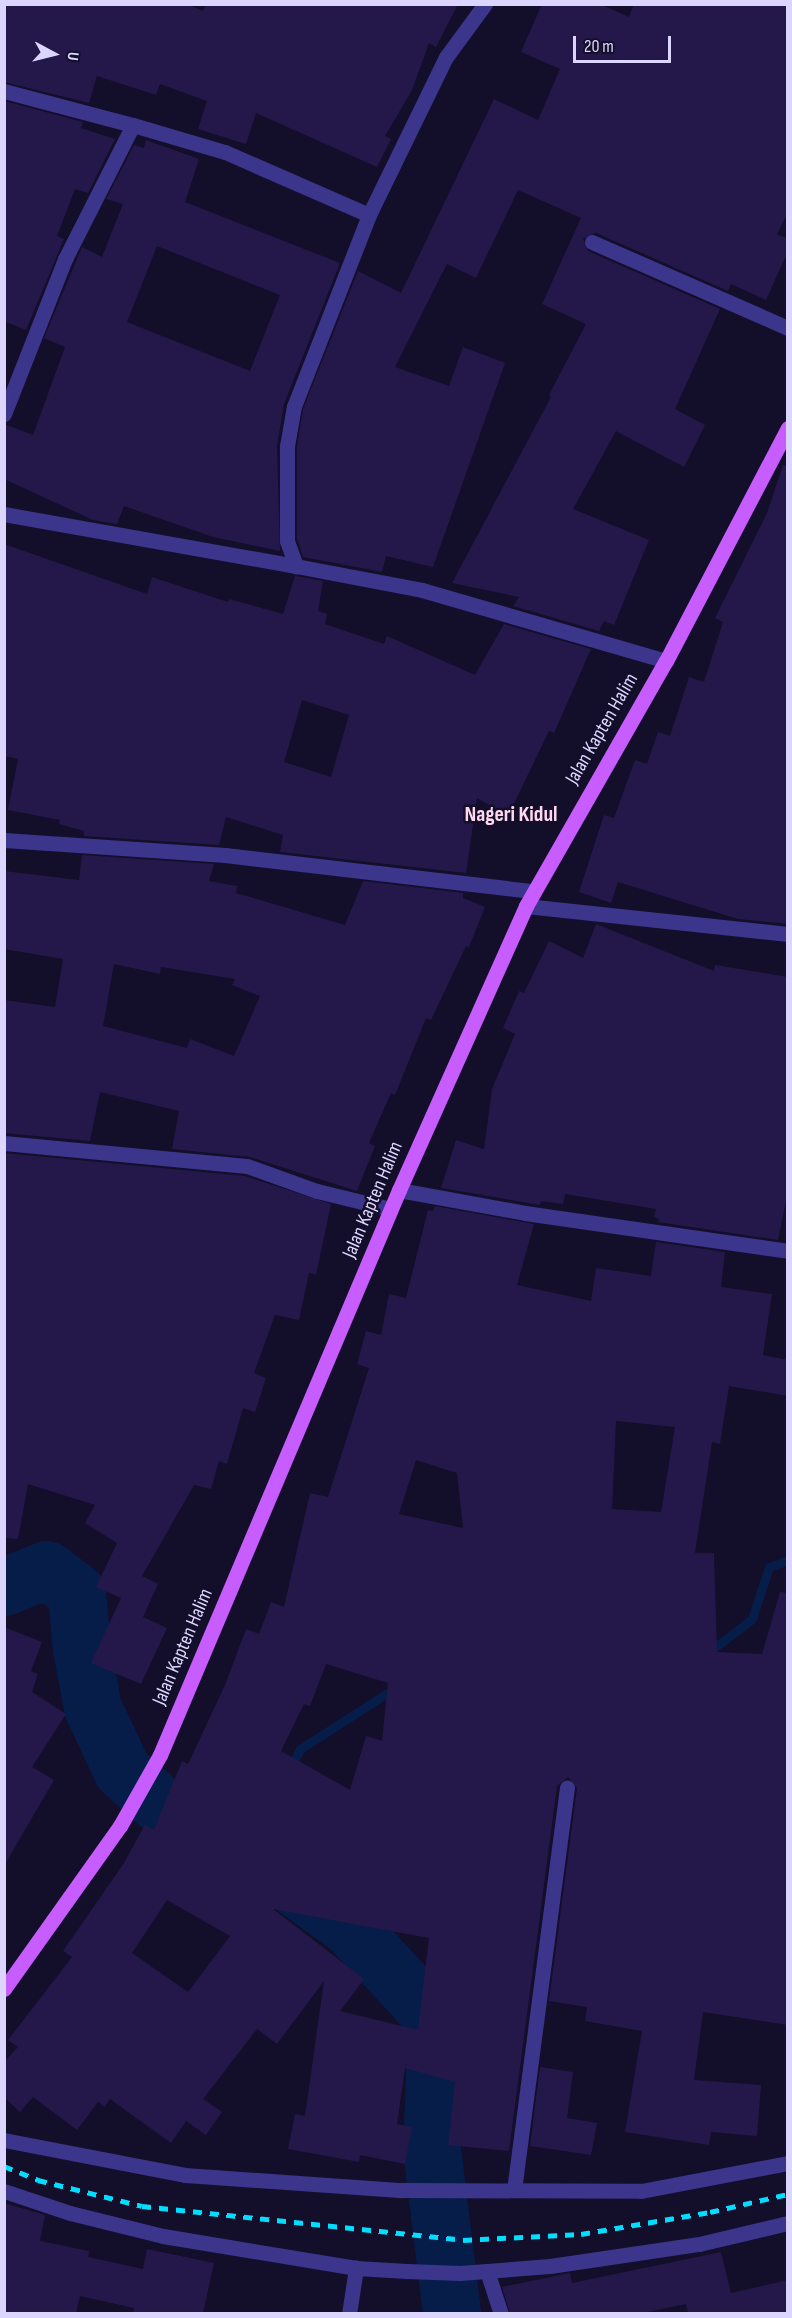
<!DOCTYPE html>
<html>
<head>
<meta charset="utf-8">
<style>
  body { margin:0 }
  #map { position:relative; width:792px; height:2318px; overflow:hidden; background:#130e29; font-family:"Sofia Sans Condensed",sans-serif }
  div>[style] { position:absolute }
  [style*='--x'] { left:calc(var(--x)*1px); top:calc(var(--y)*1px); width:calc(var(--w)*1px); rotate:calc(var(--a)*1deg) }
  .stream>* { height:9px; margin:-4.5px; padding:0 4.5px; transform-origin:4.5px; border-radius:4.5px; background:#061d4a }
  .river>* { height:58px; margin:-29px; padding:0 29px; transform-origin:29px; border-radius:29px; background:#061d4a }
  .building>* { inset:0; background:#24184b }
  .minor>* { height:15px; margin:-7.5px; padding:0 7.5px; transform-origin:7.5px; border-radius:7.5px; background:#3b358c }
  .major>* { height:15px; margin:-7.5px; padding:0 7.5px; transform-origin:7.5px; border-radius:7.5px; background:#c75dff }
  .rail>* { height:4.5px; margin-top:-2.25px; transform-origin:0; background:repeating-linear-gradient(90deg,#02deff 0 9px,transparent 0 17px) }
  span { translate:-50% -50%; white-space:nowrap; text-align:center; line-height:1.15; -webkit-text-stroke:5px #130e29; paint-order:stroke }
  .street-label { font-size:20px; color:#dcd6ff }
  .quarter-label { font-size:22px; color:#ffd8ef; font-weight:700 }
  .frame { position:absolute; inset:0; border:6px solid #dcd6ff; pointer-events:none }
  .north { position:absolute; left:24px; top:24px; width:60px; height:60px; -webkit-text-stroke:4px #130e29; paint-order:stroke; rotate:97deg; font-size:16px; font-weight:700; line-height:24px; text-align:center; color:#dcd6ff }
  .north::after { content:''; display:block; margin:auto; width:21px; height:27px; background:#dcd6ff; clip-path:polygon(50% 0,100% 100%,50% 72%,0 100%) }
  .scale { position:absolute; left:573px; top:36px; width:98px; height:27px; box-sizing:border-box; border:3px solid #dcd6ff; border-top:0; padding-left:8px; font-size:18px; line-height:21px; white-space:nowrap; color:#dcd6ff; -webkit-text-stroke:4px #130e29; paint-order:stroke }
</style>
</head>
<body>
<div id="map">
  <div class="stream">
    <div style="--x:709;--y:1652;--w:54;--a:-37.5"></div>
    <div style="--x:752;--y:1619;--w:55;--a:-71.9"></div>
    <div style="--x:769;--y:1567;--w:20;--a:-20"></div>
    <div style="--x:290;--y:1769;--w:22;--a:-63"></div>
    <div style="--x:300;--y:1749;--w:117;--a:-32.7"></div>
  </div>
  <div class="river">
    <div style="--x:4;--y:1587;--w:46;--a:-21.6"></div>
    <div style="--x:47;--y:1570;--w:38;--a:37"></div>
    <div style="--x:77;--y:1593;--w:56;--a:84.9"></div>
    <div style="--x:82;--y:1649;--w:60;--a:79.4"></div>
    <div style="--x:93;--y:1708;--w:68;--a:64.9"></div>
    <div style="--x:122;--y:1770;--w:95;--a:42.4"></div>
    <div style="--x:192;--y:1834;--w:57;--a:18.4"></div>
    <div style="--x:246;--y:1852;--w:130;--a:35.9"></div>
    <div style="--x:351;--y:1928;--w:117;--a:47.4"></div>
    <div style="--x:430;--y:2014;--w:60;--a:85.2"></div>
    <div style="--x:435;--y:2074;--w:76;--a:92.3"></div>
    <div style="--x:432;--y:2150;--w:165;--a:83"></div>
  </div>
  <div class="building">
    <div style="clip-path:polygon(4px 4px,186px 4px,203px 11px,206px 4px,458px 4px,436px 47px,429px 43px,412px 90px,385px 136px,391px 139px,377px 167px,256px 113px,246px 144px,198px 129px,207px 101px,160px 84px,156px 95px,97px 76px,89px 103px,4px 82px)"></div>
    <div style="clip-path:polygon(542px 4px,600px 4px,629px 17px,634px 4px,788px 4px,788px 212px,777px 234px,788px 239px,788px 251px,766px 300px,731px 284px,728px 291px,596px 233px,583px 239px,588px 251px,720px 309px,675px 409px,705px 425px,684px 467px,616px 431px,573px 509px,649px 540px,614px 625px,604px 621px,599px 631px,513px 606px,519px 597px,452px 583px,551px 397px,549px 395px,586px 324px,542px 304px,581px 218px,518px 190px,476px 278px,447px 264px,395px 367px,449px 386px,463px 347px,505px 363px,433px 567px,386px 556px,382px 572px,303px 557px,297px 539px,297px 447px,303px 409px,358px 271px,401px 293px,494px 99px,538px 120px,560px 69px,521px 52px)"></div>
    <div style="clip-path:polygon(4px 101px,83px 122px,81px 128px,115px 139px,88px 193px,75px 189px,57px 236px,64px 239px,26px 330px,4px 321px)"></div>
    <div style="clip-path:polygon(evenodd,146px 140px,199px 159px,185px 202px,340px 263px,284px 404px,277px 446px,280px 551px,213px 537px,124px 506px,117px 524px,93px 520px,4px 479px,4px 424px,33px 435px,65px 347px,44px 338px,82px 247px,102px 257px,123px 204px,106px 199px,134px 145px,144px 148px,146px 140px,157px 246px,280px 295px,250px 371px,127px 322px,157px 246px)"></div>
    <div style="clip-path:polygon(783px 465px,788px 466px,788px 924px,738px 919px,618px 882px,611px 903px,579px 892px,604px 815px,614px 818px,635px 760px,647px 764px,658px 732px,670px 736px,689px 677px,704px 682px,723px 622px,715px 618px,767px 513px)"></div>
    <div style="clip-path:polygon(evenodd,4px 544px,147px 594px,152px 577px,228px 602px,229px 599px,283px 614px,295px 576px,323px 581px,318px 611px,327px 614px,325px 624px,384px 644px,387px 636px,475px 675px,504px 624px,591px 649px,554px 733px,549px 731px,508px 816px,477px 798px,466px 873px,280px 852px,283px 835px,226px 817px,219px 845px,84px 836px,84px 831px,59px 824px,60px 820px,8px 810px,18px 759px,4px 756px,4px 544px,302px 700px,349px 715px,331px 777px,284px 762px,302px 700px)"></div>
    <div style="clip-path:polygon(evenodd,82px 855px,214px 864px,209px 881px,237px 886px,236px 893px,345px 925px,363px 881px,463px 893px,463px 898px,485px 907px,469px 947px,466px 946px,431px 1020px,426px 1018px,395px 1095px,391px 1093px,369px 1143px,375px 1146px,357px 1191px,250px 1157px,172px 1149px,179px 1111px,100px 1092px,90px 1141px,4px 1133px,4px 1000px,55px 1007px,63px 959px,4px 949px,4px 871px,79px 880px,82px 855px,114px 964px,160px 974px,161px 967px,235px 979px,232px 985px,260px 996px,234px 1056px,190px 1039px,187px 1048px,103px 1026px,114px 964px)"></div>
    <div style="clip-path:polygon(596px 924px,714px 971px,715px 965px,788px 977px,788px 1191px,778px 1240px,658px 1222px,659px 1219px,654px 1217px,656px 1209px,565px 1194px,563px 1204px,541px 1201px,540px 1205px,441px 1188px,456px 1140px,484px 1149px,492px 1089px,515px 1034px,503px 1028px,519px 991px,524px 993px,549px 941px,583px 958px)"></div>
    <div style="clip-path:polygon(4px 1153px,245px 1176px,331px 1204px,316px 1275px,309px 1273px,299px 1320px,275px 1315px,254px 1373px,266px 1378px,255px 1412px,243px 1408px,227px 1464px,219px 1461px,211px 1489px,194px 1485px,142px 1576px,158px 1584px,143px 1617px,167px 1628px,141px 1684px,91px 1663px,121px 1598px,96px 1587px,117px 1543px,85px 1523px,95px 1505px,28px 1484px,18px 1539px,4px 1538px)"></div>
    <div style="clip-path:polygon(evenodd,435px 1206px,534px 1224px,517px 1285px,591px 1301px,596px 1268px,651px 1276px,656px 1242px,725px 1252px,721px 1287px,772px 1294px,763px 1355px,788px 1360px,788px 1396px,729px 1386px,720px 1444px,712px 1442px,695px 1553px,714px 1553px,717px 1652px,762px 1654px,780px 1592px,788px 1593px,788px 2025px,703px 2012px,694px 2080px,761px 2085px,757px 2136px,711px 2132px,709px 2145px,625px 2132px,642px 2031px,585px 2021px,587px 2007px,549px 2001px,577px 1788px,568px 1777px,557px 1786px,509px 2151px,448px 2145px,455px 2082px,405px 2068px,397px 2124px,412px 2127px,405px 2164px,360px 2155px,359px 2162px,288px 2149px,295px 2114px,305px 2116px,324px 1981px,277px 2044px,257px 2029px,203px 2099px,222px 2112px,206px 2135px,186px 2121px,171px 2143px,110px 2099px,105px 2107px,98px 2102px,77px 2130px,33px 2097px,20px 2112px,4px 2097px,4px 2062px,18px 2047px,8px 2040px,72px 1957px,63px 1951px,124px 1863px,145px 1825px,154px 1830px,182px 1761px,188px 1764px,225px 1685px,246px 1629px,259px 1634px,271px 1602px,284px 1607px,310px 1493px,328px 1497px,369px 1368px,357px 1364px,366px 1331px,381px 1335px,389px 1294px,406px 1298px,428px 1210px,433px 1211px,435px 1206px,616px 1421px,675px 1427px,661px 1512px,612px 1509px,616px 1421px,435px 1206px,416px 1460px,457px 1473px,463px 1528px,399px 1514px,416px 1460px,435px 1206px,326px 1664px,388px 1683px,382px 1741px,366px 1736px,350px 1790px,281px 1751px,304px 1704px,310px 1706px,326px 1664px,435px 1206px,167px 1900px,230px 1936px,188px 1992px,132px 1953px,167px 1900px,435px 1206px,273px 1909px,429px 1938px,418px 2030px,340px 2011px,364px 1979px,273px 1909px)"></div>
    <div style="clip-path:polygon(4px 1627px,42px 1642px,31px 1671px,38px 1674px,32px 1692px,66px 1714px,32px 1767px,54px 1780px,4px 1866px)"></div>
    <div style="clip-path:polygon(540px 2067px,573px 2072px,567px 2118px,597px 2123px,591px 2155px,530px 2146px)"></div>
    <div style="clip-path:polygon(4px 2203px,45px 2215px,40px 2241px,89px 2251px,88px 2257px,143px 2269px,147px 2249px,214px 2263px,203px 2313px,133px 2313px,134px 2308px,80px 2296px,76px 2313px,4px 2313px)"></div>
    <div style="clip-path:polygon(721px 2252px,731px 2293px,788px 2280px,788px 2313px,688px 2313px,686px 2304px,642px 2313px,510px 2313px,502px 2287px,570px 2273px,572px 2283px)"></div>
  </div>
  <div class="minor">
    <div style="--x:485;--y:4;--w:66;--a:126.3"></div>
    <div style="--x:446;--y:57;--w:176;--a:116"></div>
    <div style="--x:369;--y:215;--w:205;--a:111.4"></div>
    <div style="--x:294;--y:406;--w:41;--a:99.9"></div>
    <div style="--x:287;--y:446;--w:95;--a:90"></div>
    <div style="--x:287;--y:541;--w:27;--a:70"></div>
    <div style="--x:296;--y:566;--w:128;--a:10.8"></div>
    <div style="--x:422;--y:590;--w:254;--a:16.2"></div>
    <div style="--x:4;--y:91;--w:133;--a:14.8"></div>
    <div style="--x:592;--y:242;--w:214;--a:23.7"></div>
    <div style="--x:4;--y:414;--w:167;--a:-68.5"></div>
    <div style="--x:65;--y:259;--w:150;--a:-63.1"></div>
    <div style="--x:133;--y:125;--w:96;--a:16.4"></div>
    <div style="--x:225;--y:152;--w:157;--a:23.6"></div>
    <div style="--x:4;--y:514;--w:297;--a:10.1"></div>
    <div style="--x:4;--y:840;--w:222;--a:3.9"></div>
    <div style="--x:225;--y:855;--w:310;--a:6.7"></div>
    <div style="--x:526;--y:906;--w:263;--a:6.1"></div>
    <div style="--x:4;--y:1143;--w:244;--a:5.4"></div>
    <div style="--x:247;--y:1166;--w:74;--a:19.7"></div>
    <div style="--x:317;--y:1191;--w:76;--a:13.7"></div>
    <div style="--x:399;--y:1190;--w:128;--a:10.3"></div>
    <div style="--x:525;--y:1213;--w:266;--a:8.2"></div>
    <div style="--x:4;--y:2140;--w:184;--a:10.9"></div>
    <div style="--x:185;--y:2175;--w:218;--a:4"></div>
    <div style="--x:402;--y:2190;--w:239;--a:0.2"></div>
    <div style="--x:641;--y:2191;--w:150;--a:-10.8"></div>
    <div style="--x:514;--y:2190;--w:406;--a:-82.5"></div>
    <div style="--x:4;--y:2191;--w:70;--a:18.4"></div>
    <div style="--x:70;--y:2213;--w:96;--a:13.9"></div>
    <div style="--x:163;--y:2236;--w:196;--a:9.4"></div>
    <div style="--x:356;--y:2268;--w:51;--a:3.4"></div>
    <div style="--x:407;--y:2271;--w:53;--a:2.2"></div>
    <div style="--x:460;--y:2273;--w:90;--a:-4.4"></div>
    <div style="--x:550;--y:2266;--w:151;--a:-8.4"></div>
    <div style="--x:699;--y:2244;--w:91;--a:-13.3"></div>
    <div style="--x:487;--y:2271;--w:45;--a:72"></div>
    <div style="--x:349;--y:2314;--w:47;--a:-81.3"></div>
  </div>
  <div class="major">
    <div style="--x:4;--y:1989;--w:200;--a:-54.6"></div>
    <div style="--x:120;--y:1826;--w:81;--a:-60.6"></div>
    <div style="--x:160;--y:1755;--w:613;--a:-67.07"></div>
    <div style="--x:399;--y:1190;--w:311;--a:-65.9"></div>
    <div style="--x:526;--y:906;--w:282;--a:-60.3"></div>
    <div style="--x:666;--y:661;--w:263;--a:-62.4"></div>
  </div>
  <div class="rail">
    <div style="--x:4;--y:2166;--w:37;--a:22"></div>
    <div style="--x:38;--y:2180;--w:107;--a:14"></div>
    <div style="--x:142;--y:2206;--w:323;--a:6"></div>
    <div style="--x:463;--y:2240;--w:118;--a:-2.9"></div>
    <div style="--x:581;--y:2234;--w:131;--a:-9.7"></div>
    <div style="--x:710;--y:2212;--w:80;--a:-13"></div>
  </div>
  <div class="street-label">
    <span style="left:602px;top:729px;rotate:-60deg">Jalan Kapten Halim</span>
    <span style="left:373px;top:1200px;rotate:-67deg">Jalan Kapten Halim</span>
    <span style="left:183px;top:1647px;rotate:-67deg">Jalan Kapten Halim</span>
  </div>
  <div class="quarter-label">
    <span style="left:511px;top:815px">Nageri Kidul</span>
  </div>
  <div class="frame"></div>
  <div class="north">U</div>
  <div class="scale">20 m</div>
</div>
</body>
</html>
